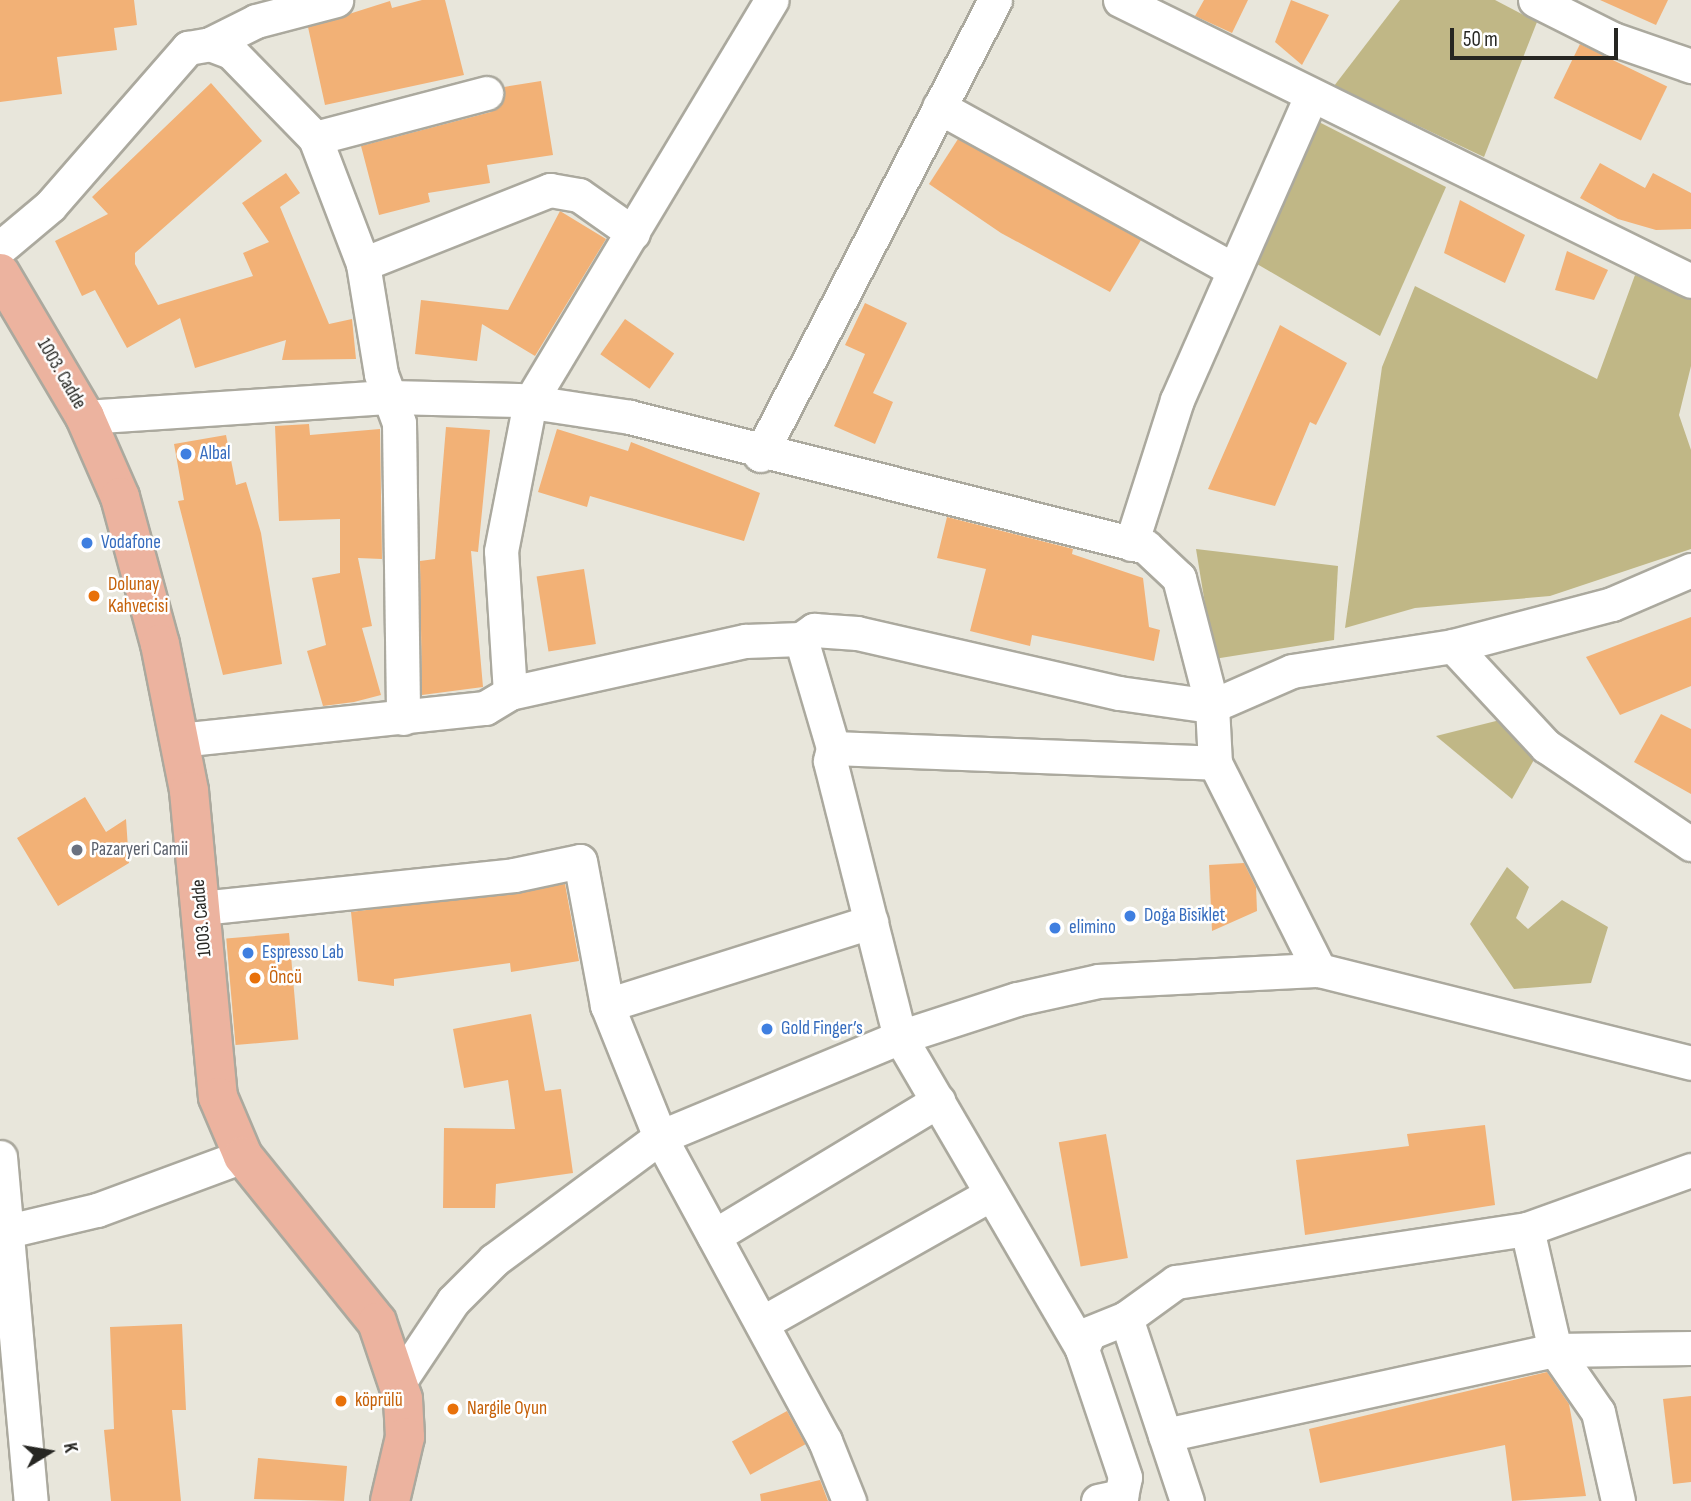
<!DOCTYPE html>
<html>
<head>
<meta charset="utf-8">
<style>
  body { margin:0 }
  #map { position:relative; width:1691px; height:1501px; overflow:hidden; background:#e8e6db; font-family:"Sofia Sans Condensed",sans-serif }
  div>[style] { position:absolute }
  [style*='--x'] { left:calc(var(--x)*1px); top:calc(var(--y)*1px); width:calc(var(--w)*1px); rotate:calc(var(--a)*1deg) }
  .green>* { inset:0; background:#c0b786 }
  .building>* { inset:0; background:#f2b176; transform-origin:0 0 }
  .roads { filter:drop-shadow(2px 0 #aba99e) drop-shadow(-2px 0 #aba99e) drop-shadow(0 2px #aba99e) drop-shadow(0 -2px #aba99e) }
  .minor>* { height:33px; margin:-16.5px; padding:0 16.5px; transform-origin:16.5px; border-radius:16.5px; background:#fff }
  .major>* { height:38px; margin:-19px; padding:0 19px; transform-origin:19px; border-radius:19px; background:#ecb39f }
  .dots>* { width:19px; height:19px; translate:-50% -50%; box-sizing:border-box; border:4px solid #fff; border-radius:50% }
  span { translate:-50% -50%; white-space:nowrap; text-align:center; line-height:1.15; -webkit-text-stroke:5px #fff; paint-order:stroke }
  .street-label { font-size:19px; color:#262622 }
  .shop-label { font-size:19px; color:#366cbe }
  .left { translate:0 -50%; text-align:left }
  .food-label { font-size:19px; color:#c56008 }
  .worship-label { font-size:19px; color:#5b616d }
  .north { position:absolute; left:14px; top:1417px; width:70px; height:70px; -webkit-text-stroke:5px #fff; paint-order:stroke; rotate:79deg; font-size:19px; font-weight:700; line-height:28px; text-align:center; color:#262622 }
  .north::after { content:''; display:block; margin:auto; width:24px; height:32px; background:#262622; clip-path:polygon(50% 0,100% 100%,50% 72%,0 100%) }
  .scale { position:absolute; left:1450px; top:28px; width:168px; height:32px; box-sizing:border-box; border:4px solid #262622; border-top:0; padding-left:9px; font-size:21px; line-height:24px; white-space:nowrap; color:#262622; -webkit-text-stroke:5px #fff; paint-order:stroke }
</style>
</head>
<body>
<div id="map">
  <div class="green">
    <div style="clip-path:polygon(1400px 0,1495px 0,1537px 22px,1484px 157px,1334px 86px)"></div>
    <div style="clip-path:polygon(1319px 122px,1446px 187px,1380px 336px,1257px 264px)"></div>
    <div style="clip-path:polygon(1635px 275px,1691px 296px,1691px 366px,1679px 415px,1691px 450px,1691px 549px,1550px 596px,1415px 608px,1345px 628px,1382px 367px,1415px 286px,1597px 379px)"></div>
    <div style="clip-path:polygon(1196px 549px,1338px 566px,1334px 640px,1214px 659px)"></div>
    <div style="clip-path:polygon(1500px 720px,1535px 758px,1512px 799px,1436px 736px)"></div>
    <div style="clip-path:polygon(1507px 867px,1529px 887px,1516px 918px,1528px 929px,1562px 900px,1608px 927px,1591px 983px,1514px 989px,1470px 924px)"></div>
  </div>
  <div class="building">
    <div style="clip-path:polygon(0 0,134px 0,137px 25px,114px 28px,117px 50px,57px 57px,62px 94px,0 102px)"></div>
    <div style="clip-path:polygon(422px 0,445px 0,464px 75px,325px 105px,308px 27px,390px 1px,392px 8px)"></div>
    <div style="clip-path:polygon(1204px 0,1248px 0,1232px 33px,1195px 16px)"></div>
    <div style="clip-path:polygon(1291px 0,1329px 15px,1302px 65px,1275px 42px)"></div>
    <div style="clip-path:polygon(1600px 0,1668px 0,1656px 25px)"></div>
    <div style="left:1580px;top:44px;width:97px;height:60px;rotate:26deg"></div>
    <div style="clip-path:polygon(541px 81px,553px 155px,487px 165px,490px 183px,428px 193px,430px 202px,379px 215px,361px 146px,491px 112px,504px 99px,504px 87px)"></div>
    <div style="clip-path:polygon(211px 83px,262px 141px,135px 253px,135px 264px,158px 305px,253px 276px,243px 253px,269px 242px,242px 203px,286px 173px,300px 193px,280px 207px,329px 324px,352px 319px,356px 359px,282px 360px,286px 340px,195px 368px,180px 318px,127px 348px,95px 290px,82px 296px,55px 241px,108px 214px,92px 197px)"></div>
    <div style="clip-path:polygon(958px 139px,1141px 240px,1110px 292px,1001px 233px,929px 184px)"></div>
    <div style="clip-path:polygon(1600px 163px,1645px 188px,1653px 173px,1691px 193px,1691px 229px,1656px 230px,1618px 219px,1580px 198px)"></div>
    <div style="clip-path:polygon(1460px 200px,1525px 235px,1505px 283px,1444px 253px)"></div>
    <div style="clip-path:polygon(560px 211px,606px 239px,535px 356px,482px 324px,477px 361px,415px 354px,421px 300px,508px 310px)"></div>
    <div style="clip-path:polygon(1567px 251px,1608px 270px,1594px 300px,1555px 290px)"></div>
    <div style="clip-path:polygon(865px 303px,907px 323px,873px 393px,893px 402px,875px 444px,834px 426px,865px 354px,845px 345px)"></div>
    <div style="left:625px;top:319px;width:60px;height:43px;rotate:35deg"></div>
    <div style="clip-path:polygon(1280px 325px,1347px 363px,1316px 425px,1310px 422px,1275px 506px,1208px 489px)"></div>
    <div style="clip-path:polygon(309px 424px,310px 435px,380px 429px,382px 559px,358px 558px,372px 626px,362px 628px,381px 695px,354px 702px,323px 706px,307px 651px,326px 645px,312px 578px,340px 573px,340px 519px,279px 521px,275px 426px)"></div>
    <div style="clip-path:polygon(446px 427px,490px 430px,478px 552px,471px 551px,483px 687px,422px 695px,420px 561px,435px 559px)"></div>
    <div style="clip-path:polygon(557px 429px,628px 451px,631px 442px,760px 493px,744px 541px,590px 496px,587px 507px,538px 492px)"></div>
    <div style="clip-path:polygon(226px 435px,236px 485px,246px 482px,261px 533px,282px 664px,223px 675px,178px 501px,184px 500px,174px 444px)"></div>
    <div style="clip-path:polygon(947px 517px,1073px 549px,1072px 554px,1143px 578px,1149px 627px,1160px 630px,1154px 661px,1032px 635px,1030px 646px,970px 631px,986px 569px,937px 558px)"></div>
    <div style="left:584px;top:569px;width:76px;height:48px;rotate:81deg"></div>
    <div style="clip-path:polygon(1691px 617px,1691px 686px,1620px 715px,1586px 657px)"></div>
    <div style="clip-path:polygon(1661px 714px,1691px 729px,1691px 794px,1634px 762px)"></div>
    <div style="clip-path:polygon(85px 797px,106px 832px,126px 819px,129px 863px,58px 906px,17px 838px)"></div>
    <div style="clip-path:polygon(1244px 863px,1256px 887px,1257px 911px,1212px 931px,1209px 865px)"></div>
    <div style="clip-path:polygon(565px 884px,579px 961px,511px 972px,510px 963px,394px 979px,394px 986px,358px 981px,351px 912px)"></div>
    <div style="left:289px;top:933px;width:107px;height:63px;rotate:85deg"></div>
    <div style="clip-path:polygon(531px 1014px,545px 1091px,561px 1089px,573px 1173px,496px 1184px,495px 1208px,443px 1208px,444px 1128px,515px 1129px,508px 1080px,464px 1088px,453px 1029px)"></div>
    <div style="clip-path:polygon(1485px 1125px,1495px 1205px,1305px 1235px,1296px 1160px,1409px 1146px,1407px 1134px)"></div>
    <div style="left:1106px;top:1134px;width:126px;height:48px;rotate:80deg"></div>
    <div style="clip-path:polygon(182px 1324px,186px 1410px,172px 1410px,181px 1501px,111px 1501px,104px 1430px,114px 1429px,110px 1327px)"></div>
    <div style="clip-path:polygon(1547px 1372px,1569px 1404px,1586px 1496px,1512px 1501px,1505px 1445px,1320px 1483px,1309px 1429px)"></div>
    <div style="clip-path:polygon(1691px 1396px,1691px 1482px,1673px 1484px,1663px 1399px)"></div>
    <div style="left:787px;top:1411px;width:38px;height:63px;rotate:61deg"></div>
    <div style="clip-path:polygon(258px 1458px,347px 1466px,344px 1501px,254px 1499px)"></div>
    <div style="clip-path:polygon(820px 1480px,828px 1501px,761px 1501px,760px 1494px)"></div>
  </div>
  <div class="roads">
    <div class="minor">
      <div style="--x:1120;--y:0;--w:636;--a:26.2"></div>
      <div style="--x:1535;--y:0;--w:87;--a:26.6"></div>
      <div style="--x:1613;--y:39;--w:83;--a:19.1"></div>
      <div style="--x:210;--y:44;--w:51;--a:-26.6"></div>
      <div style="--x:256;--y:21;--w:83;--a:-14.7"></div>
      <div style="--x:939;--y:107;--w:333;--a:28.9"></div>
      <div style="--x:315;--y:138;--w:177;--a:-14.7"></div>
      <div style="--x:0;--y:248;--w:65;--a:-40"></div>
      <div style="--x:50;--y:206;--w:210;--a:-48.9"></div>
      <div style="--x:188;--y:48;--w:22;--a:-10"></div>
      <div style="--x:210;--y:44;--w:22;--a:21"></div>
      <div style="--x:231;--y:52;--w:120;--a:45.7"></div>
      <div style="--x:315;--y:138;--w:135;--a:69.1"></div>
      <div style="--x:363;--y:264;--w:111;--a:80.7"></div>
      <div style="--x:381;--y:374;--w:52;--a:69.8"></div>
      <div style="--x:399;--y:423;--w:295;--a:89.2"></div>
      <div style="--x:363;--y:264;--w:201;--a:-21.6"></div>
      <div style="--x:550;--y:190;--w:29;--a:10"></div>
      <div style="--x:579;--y:195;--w:66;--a:35.1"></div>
      <div style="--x:85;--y:417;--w:306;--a:-3.8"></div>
      <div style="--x:390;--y:397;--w:128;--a:1.3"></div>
      <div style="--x:518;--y:400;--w:113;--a:8.6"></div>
      <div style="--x:630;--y:417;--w:532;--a:14.14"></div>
      <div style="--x:1146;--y:547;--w:45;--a:43.2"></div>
      <div style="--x:1179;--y:578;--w:132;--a:75.5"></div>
      <div style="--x:1212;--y:706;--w:57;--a:87"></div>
      <div style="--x:1215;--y:763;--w:232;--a:63.3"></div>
      <div style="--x:760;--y:455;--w:512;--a:-62.68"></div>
      <div style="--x:1131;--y:544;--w:151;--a:-72.3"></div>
      <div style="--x:1177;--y:400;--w:330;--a:-66.2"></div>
      <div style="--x:801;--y:639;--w:114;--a:73.6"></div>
      <div style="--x:833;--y:748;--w:382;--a:2.2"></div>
      <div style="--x:1453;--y:646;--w:137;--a:47.1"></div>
      <div style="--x:1546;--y:746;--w:175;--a:34.1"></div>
      <div style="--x:510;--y:693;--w:142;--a:-93.6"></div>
      <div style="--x:501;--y:551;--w:152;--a:-79"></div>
      <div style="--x:530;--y:402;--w:469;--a:-59"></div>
      <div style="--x:179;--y:740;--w:308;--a:-6"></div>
      <div style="--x:485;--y:708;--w:29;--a:-31"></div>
      <div style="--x:510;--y:693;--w:241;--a:-12.5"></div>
      <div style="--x:745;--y:641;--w:56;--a:-2"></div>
      <div style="--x:801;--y:639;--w:16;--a:-35"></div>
      <div style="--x:814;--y:630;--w:43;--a:4"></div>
      <div style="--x:857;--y:633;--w:269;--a:12.9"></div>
      <div style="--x:1119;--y:693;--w:94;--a:8"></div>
      <div style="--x:1212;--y:706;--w:87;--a:-23.6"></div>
      <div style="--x:1292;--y:671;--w:163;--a:-8.8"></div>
      <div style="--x:1453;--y:646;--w:164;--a:-14.8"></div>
      <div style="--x:1612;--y:604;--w:86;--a:-23.3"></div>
      <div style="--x:833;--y:748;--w:13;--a:103"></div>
      <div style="--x:830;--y:761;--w:285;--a:75.8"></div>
      <div style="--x:900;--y:1037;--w:361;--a:59.7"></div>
      <div style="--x:201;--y:908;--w:315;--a:-6"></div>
      <div style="--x:514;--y:875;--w:67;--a:-12"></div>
      <div style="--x:580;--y:861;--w:147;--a:79.4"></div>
      <div style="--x:607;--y:1005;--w:142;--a:68.1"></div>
      <div style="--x:660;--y:1137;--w:346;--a:61.5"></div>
      <div style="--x:825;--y:1441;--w:65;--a:68.2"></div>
      <div style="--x:607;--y:1005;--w:277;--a:-17.5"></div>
      <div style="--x:0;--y:1157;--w:345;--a:84.9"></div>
      <div style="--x:1527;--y:1229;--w:124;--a:77"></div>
      <div style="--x:1555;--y:1350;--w:75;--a:55.3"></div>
      <div style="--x:1598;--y:1412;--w:91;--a:77.3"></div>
      <div style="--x:8;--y:1231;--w:91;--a:-13.3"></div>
      <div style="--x:97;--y:1210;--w:156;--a:-20.3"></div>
      <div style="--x:714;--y:1236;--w:262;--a:-31.1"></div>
      <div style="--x:1126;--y:1318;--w:193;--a:71.6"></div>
      <div style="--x:762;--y:1323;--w:263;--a:-29.4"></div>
      <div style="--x:399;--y:1382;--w:97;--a:-56.3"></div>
      <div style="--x:453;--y:1301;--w:58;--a:-45"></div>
      <div style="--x:494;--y:1260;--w:207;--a:-36.5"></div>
      <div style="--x:660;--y:1137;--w:260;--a:-22.6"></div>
      <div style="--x:900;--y:1037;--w:123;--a:-18"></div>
      <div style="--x:1017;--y:999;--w:84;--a:-12.4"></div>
      <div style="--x:1099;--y:981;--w:220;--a:-2.9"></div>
      <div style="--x:1319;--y:970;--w:383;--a:14"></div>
      <div style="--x:1165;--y:1435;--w:399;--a:-12.3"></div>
      <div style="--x:1555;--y:1350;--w:136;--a:-0.8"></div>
      <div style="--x:1098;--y:1501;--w:24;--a:-12"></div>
      <div style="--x:1121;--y:1496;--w:19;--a:-78"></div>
      <div style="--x:1125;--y:1477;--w:135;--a:-108.6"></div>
      <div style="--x:1082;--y:1349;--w:17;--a:-66"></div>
      <div style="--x:1089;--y:1333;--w:40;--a:-22"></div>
      <div style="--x:1126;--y:1318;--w:62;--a:-35.8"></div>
      <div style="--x:1176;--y:1282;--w:355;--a:-8.6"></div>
      <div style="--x:1527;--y:1229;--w:174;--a:-19.8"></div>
    </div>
    <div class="major">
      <div style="--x:0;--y:273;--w:167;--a:59.4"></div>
      <div style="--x:85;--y:417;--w:87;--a:66.4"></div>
      <div style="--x:120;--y:497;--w:152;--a:74.8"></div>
      <div style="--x:160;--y:644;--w:150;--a:78.8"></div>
      <div style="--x:189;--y:791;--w:307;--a:84.6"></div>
      <div style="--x:218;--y:1097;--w:64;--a:67"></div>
      <div style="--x:243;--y:1156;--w:213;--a:51.1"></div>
      <div style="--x:377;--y:1322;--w:81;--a:71.3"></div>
      <div style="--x:403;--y:1399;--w:38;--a:87"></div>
      <div style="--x:405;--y:1437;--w:66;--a:103.2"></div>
    </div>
  </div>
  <div class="dots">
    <div style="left:186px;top:454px;background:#3f7fe0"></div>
    <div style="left:87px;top:543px;background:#3f7fe0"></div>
    <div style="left:94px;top:596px;background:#e8710a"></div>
    <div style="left:77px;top:850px;background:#6b7280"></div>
    <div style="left:1130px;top:916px;background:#3f7fe0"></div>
    <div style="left:1055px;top:928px;background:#3f7fe0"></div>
    <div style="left:248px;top:953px;background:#3f7fe0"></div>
    <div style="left:255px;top:978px;background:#e8710a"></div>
    <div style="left:767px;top:1029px;background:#3f7fe0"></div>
    <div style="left:341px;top:1401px;background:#e8710a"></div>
    <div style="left:453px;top:1409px;background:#e8710a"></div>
  </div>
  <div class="street-label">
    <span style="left:61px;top:374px;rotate:60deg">1003. Cadde</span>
    <span style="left:202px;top:918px;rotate:-95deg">1003. Cadde</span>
  </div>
  <div class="shop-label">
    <span class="left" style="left:200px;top:454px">Albal</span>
    <span class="left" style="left:101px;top:543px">Vodafone</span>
    <span class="left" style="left:1144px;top:916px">Doğa Bīsīklet</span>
    <span class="left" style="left:1069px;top:928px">elimino</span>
    <span class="left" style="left:262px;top:953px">Espresso Lab</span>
    <span class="left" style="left:781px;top:1029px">Gold Finger’s</span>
  </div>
  <div class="food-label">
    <span class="left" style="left:108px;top:596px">Dolunay<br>Kahvecisi</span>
    <span class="left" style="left:269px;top:978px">Öncü</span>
    <span class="left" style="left:355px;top:1401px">köprülü</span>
    <span class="left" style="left:467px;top:1409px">Nargile Oyun</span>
  </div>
  <div class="worship-label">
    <span class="left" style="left:91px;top:850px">Pazaryeri Camii</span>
  </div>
  <div class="north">K</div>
  <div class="scale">50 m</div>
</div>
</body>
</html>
